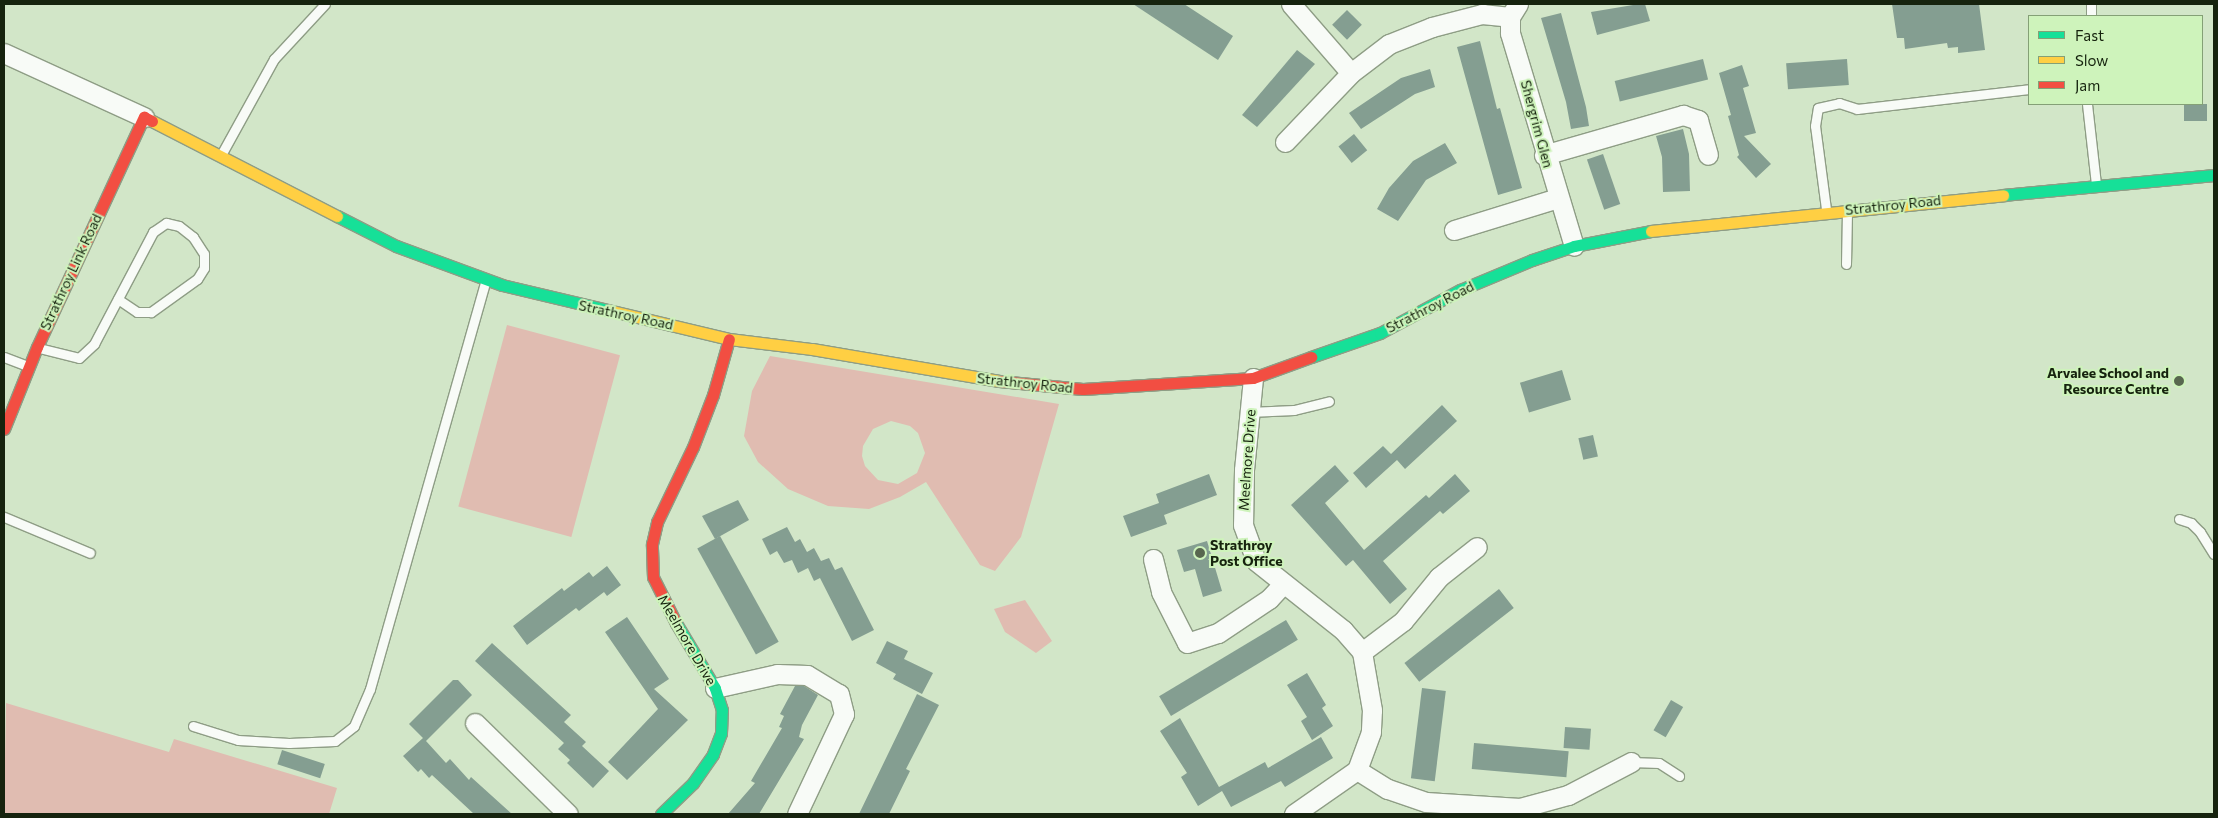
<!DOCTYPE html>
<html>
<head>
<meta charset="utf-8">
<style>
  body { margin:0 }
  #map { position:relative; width:2218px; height:818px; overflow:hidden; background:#d2e6c8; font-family:Commissioner,sans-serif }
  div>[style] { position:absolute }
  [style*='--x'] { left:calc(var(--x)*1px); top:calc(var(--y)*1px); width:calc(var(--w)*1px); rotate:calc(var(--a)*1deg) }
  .green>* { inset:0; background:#e0bcb1; transform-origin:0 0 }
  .building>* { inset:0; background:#849e91; transform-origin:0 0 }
  .roads { filter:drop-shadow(1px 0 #8e9d85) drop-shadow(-1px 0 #8e9d85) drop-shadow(0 1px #8e9d85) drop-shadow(0 -1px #8e9d85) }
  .lane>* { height:9px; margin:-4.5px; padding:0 4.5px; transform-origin:4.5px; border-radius:4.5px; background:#f8fbf7 }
  .street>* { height:19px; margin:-9.5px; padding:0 9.5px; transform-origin:9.5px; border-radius:9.5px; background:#f8fbf7 }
  .fast>* { height:11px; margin:-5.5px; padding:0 5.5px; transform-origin:5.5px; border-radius:5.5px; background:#16e098 }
  .slow>* { height:11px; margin:-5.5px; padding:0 5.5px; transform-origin:5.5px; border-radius:5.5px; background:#ffcf43 }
  .jam>* { height:11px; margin:-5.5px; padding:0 5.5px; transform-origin:5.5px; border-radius:5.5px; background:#f24e42 }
  .dots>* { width:14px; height:14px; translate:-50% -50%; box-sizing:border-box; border:2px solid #cef3bb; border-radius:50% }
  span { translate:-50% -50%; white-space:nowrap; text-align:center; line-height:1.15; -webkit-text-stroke:4px #cef3bb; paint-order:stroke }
  .street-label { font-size:14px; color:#16230e }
  .poi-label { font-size:14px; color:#16230e; font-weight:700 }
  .right { translate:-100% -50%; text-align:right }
  .left { translate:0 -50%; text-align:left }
  .frame { position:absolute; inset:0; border:5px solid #16230e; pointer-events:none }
  .legend { position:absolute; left:2028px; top:15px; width:175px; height:90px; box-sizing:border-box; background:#cef3bb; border:1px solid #84a076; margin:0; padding:6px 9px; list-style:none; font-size:15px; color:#16230e }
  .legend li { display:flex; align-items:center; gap:10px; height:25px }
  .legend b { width:25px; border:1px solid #84a076 }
</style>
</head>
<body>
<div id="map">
  <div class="green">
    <div style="left:507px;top:325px;width:117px;height:188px;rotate:15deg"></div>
    <div style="clip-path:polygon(evenodd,770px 356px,1059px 404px,1021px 537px,995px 571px,980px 565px,926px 482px,900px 497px,869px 509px,828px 506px,788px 489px,758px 462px,744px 436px,752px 391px,770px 356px,891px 421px,910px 426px,918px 433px,925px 453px,917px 473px,898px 484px,878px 480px,865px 466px,862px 456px,863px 446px,873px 429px,891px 421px)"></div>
    <div style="clip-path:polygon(1025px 600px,1052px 641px,1036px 653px,1005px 632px,994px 609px)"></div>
    <div style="clip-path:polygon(6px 703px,169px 752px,174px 739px,337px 788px,329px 814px,4px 814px)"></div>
  </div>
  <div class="building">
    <div style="clip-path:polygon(1133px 4px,1184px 4px,1233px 36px,1218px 60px)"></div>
    <div style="clip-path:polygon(1639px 4px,1645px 4px,1650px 21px,1597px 35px,1591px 12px)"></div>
    <div style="clip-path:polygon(1892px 4px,1979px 4px,1985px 50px,1958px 53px,1958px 47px,1948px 48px,1947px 43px,1905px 49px,1904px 38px,1897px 38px)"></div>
    <div style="left:1347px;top:10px;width:21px;height:21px;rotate:45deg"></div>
    <div style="clip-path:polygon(1561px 13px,1586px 107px,1589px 126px,1571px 129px,1566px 102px,1541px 18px)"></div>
    <div style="clip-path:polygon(1480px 41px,1497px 109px,1500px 108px,1522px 188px,1498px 195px,1457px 47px)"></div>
    <div style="clip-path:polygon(1297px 50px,1315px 64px,1257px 127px,1242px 115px)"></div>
    <div style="left:1703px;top:59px;width:21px;height:91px;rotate:76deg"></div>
    <div style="left:1847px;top:59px;width:26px;height:61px;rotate:86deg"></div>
    <div style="clip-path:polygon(1742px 65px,1749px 86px,1743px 88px,1756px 133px,1744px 136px,1771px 164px,1756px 178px,1737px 157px,1739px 155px,1728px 116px,1731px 115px,1719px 73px)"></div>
    <div style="clip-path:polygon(1430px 69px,1435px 87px,1415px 94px,1361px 129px,1349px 113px,1401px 78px)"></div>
    <div style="left:2184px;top:104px;width:23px;height:17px"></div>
    <div style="clip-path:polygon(1683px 129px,1689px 154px,1690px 191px,1663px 192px,1662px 157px,1656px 136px)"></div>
    <div style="left:1354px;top:134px;width:21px;height:20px;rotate:51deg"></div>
    <div style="clip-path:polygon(1445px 143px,1457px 163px,1426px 180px,1398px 221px,1377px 209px,1389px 188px,1413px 161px)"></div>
    <div style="left:1603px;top:154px;width:53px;height:17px;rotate:71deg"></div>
    <div style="left:1562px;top:370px;width:31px;height:44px;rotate:73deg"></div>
    <div style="clip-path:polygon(1442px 405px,1457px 421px,1405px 469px,1397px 460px,1366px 488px,1353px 473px,1383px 446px,1391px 454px)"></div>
    <div style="left:1593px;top:435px;width:22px;height:15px;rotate:77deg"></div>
    <div style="clip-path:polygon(1335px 465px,1349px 481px,1325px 503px,1364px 550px,1426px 495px,1429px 498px,1455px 474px,1470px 491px,1443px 514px,1440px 511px,1383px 561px,1407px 589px,1390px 604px,1353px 560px,1346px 566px,1291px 505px)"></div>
    <div style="clip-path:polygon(1209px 474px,1217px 495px,1164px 515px,1167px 524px,1131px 537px,1123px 516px,1159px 503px,1156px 494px)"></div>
    <div style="clip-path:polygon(738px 500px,749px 520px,715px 539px,702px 516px)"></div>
    <div style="clip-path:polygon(787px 527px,795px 542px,800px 539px,807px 552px,814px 548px,821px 561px,829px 558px,835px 570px,842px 567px,874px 630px,852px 641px,820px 578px,814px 581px,808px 568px,798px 573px,792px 560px,784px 563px,777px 551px,770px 555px,762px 539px)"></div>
    <div style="left:720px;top:536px;width:121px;height:26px;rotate:61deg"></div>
    <div style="clip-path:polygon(1207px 541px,1222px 591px,1203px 597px,1195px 569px,1184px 572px,1177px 550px)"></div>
    <div style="clip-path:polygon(607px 566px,621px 585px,607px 596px,604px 592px,579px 611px,576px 608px,527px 645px,513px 626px,562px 588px,564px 591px,589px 572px,593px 577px)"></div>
    <div style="left:1499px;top:589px;width:24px;height:120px;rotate:52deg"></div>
    <div style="clip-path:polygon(627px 617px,669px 679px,654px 689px,688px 720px,627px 780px,608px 762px,658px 709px,605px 632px)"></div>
    <div style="left:1286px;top:620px;width:23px;height:148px;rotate:59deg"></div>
    <div style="clip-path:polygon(887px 641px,908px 651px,904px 659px,933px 673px,922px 694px,893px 679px,896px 674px,876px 663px)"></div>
    <div style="clip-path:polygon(492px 643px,571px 715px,564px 722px,586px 742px,582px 746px,609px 771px,593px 788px,567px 763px,570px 760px,558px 749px,564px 743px,475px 661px)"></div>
    <div style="clip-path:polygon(1307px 673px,1326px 705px,1322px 708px,1333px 726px,1312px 740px,1301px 721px,1307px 717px,1287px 685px)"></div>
    <div style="clip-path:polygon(453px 680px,458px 680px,472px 695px,426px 741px,446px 763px,450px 759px,469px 780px,471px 777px,512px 814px,474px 814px,432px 775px,429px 778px,421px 769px,418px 772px,403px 756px,423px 738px,409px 724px)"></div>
    <div style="clip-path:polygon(795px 686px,804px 686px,818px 695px,802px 725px,799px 737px,804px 739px,759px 814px,728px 814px,755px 783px,751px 781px,782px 728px,779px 727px,784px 716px,780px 714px)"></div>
    <div style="left:1422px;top:688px;width:24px;height:91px;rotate:7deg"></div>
    <div style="clip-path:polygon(917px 694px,939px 705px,906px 769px,910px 771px,889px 814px,859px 814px)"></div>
    <div style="left:1671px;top:700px;width:14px;height:35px;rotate:30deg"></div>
    <div style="clip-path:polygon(1180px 718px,1219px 787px,1265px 762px,1268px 768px,1321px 737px,1333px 758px,1285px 787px,1281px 781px,1231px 807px,1222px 791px,1198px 806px,1181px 777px,1187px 773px,1160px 731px)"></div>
    <div style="left:1565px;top:727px;width:26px;height:21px;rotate:4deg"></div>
    <div style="left:1474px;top:743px;width:95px;height:26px;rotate:5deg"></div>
    <div style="left:282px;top:750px;width:45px;height:15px;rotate:18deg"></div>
  </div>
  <div class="roads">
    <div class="lane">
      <div style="--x:2091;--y:16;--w:12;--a:-90"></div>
      <div style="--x:2087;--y:104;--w:81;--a:83.6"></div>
      <div style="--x:221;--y:155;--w:110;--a:-61.1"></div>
      <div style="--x:274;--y:59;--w:75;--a:-47.2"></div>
      <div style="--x:1826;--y:209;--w:84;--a:-97.5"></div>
      <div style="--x:1815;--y:126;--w:18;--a:-81"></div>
      <div style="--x:1818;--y:108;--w:22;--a:-13"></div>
      <div style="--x:1839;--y:103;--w:19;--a:18"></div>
      <div style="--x:1857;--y:109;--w:173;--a:-6.6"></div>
      <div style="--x:1846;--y:264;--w:52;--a:-88.9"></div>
      <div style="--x:39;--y:348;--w:41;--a:14"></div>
      <div style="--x:79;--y:358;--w:21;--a:-43"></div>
      <div style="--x:94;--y:344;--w:127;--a:-62.2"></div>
      <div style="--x:153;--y:232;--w:16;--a:-35"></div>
      <div style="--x:166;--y:223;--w:13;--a:13"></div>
      <div style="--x:179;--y:226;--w:18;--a:38"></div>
      <div style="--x:193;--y:237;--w:20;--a:57"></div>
      <div style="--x:204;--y:254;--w:14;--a:90"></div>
      <div style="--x:204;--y:268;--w:13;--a:122"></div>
      <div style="--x:197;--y:279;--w:57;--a:144.3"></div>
      <div style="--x:151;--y:312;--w:14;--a:180"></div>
      <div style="--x:137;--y:312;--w:23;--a:-146"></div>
      <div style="--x:4;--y:357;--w:26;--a:21"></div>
      <div style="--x:1249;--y:412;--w:45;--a:-2.5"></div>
      <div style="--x:1294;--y:410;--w:36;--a:-14"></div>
      <div style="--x:4;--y:517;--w:93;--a:22.7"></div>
      <div style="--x:2179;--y:519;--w:13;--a:18"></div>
      <div style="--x:2191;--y:523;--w:13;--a:45"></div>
      <div style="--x:2200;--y:532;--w:26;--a:58"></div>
      <div style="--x:193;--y:726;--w:47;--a:17.3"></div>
      <div style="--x:238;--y:740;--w:51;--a:3.4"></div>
      <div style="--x:289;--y:743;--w:46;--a:-2.5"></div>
      <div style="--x:335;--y:741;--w:24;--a:-38"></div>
      <div style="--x:354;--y:726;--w:40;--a:-66.6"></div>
      <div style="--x:370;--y:689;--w:423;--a:-74.2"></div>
      <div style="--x:1631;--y:762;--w:28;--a:2"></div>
      <div style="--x:1659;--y:763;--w:24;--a:33"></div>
    </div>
    <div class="street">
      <div style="--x:1291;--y:4;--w:91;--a:49"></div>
      <div style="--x:1518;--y:4;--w:15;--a:122"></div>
      <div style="--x:1510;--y:17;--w:16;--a:90"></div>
      <div style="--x:1510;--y:33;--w:222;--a:73.3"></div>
      <div style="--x:4;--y:53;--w:154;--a:24.6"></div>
      <div style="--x:1285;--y:142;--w:95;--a:-46.3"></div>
      <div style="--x:1351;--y:73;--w:48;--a:-37.3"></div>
      <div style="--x:1389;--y:44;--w:46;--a:-21.6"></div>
      <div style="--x:1432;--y:27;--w:52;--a:-14.6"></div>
      <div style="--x:1482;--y:14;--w:28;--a:6"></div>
      <div style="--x:1544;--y:155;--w:145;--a:-16.1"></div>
      <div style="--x:1683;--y:115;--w:16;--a:18"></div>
      <div style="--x:1698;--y:120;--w:36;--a:74"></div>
      <div style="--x:1454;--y:230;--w:109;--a:-17.1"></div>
      <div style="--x:1253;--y:378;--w:92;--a:95.6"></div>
      <div style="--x:1244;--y:470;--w:55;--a:91"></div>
      <div style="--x:1243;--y:525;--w:38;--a:70"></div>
      <div style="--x:1256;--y:561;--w:111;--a:38.4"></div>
      <div style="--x:1343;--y:630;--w:29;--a:49"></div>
      <div style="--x:1362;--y:652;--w:59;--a:80.2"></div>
      <div style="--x:1372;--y:710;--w:22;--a:93"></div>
      <div style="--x:1371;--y:732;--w:40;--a:110.2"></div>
      <div style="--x:1357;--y:770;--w:77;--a:145.1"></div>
      <div style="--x:1153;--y:559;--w:34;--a:76"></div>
      <div style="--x:1161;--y:592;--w:57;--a:63"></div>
      <div style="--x:1187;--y:643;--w:33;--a:-18"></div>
      <div style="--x:1218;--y:633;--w:61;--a:-33.7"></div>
      <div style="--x:1269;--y:599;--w:21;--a:-47"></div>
      <div style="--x:1362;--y:652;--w:51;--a:-37.1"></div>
      <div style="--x:1403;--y:621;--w:57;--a:-50.7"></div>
      <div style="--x:1439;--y:577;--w:48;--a:-38.3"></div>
      <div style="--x:715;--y:688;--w:64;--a:-12.7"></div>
      <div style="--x:777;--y:674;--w:30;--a:2"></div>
      <div style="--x:807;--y:675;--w:37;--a:31"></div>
      <div style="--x:839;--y:694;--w:21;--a:76"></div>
      <div style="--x:844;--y:714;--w:110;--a:115.2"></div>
      <div style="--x:475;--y:723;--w:130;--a:44.4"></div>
      <div style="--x:1357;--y:770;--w:36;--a:32"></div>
      <div style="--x:1388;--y:789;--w:40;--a:18.9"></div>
      <div style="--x:1426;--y:802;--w:94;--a:3.7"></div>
      <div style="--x:1520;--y:808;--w:50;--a:-15.2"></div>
      <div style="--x:1568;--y:795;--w:71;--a:-27.6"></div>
    </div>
    <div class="fast">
      <div style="--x:2003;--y:195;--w:212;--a:-5.4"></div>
      <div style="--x:337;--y:216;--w:66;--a:27"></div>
      <div style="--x:396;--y:246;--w:113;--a:20.2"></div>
      <div style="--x:502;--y:285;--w:109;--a:13.3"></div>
      <div style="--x:1311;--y:357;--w:73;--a:-19.2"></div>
      <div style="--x:1380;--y:333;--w:91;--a:-28.3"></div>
      <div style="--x:1460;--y:290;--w:78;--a:-22.6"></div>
      <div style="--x:1532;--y:260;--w:44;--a:-18.4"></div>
      <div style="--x:1574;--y:246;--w:78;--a:-11"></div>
      <div style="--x:661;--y:814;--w:45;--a:-44.1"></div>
      <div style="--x:693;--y:783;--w:35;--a:-55"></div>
      <div style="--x:713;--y:754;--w:22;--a:-69"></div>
      <div style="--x:721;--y:733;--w:23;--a:-88"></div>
      <div style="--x:722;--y:710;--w:23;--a:-108"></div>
      <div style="--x:715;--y:688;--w:76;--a:-121"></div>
    </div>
    <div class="slow">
      <div style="--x:152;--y:121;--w:208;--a:27.2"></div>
      <div style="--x:1651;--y:231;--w:354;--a:-5.8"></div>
      <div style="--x:608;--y:310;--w:124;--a:13.5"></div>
      <div style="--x:729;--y:339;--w:84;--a:6.9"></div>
      <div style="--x:812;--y:349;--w:190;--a:9.7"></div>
    </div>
    <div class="jam">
      <div style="--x:999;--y:381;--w:84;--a:5.4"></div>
      <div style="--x:1083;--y:389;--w:170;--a:-3.7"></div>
      <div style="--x:1253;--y:378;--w:62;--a:-19.9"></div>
      <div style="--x:4;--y:429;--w:88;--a:-68.1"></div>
      <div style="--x:37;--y:347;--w:254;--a:-65.1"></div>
      <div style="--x:144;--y:117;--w:9;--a:27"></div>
      <div style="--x:676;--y:623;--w:51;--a:-116.6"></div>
      <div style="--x:653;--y:577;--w:33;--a:-92"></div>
      <div style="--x:652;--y:544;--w:23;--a:-77"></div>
      <div style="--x:657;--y:522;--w:83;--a:-64.4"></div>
      <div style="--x:693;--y:447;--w:56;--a:-69"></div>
      <div style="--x:713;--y:395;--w:58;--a:-74.1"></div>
    </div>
  </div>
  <div class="dots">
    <div style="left:2179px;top:381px;background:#58674f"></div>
    <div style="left:1200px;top:553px;background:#58674f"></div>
  </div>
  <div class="street-label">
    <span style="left:1537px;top:124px;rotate:75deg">Shergrim Glen</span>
    <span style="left:1893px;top:205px;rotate:-6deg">Strathroy Road</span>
    <span style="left:71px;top:272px;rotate:-65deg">Strathroy Link Road</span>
    <span style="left:1430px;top:307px;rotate:-27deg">Strathroy Road</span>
    <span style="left:626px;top:315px;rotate:12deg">Strathroy Road</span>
    <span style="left:1025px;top:383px;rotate:6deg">Strathroy Road</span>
    <span style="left:1247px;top:460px;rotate:-86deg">Meelmore Drive</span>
    <span style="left:687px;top:640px;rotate:60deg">Meelmore Drive</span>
  </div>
  <div class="poi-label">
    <span class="right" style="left:2169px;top:381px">Arvalee School and<br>Resource Centre</span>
    <span class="left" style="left:1210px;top:553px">Strathroy<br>Post Office</span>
  </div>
  <div class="frame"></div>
  <ul class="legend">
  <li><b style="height:6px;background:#16e098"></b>Fast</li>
  <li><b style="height:6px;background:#ffcf43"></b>Slow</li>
  <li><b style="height:6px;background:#f24e42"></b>Jam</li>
  </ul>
</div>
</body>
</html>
